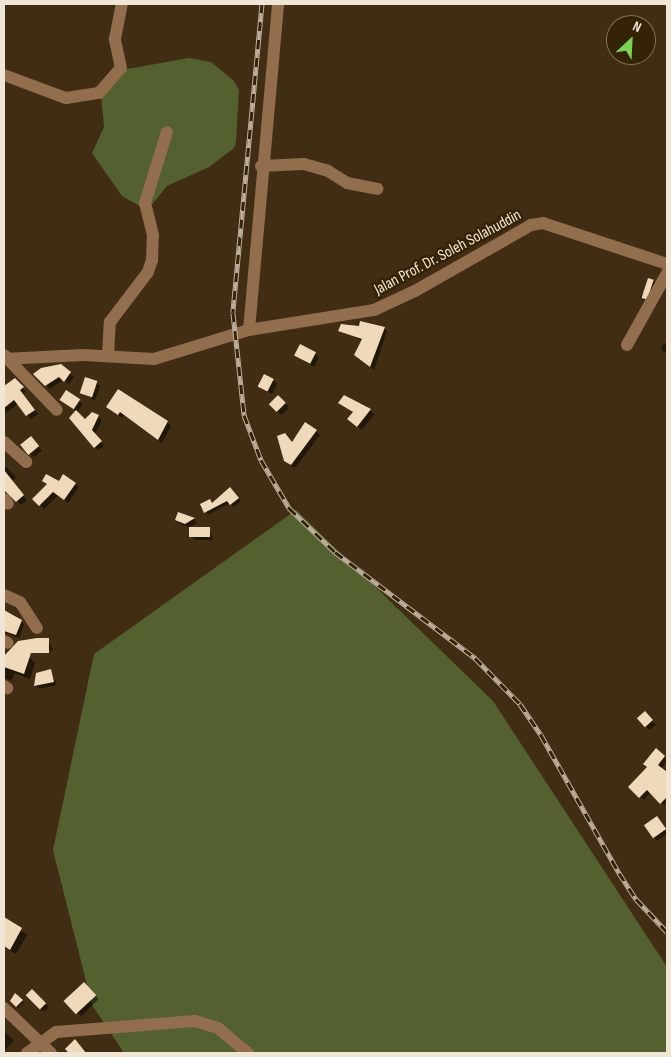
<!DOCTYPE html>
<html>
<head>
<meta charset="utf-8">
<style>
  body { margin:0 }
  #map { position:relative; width:671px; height:1057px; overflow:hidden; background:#402d13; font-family:"Sofia Sans Condensed",sans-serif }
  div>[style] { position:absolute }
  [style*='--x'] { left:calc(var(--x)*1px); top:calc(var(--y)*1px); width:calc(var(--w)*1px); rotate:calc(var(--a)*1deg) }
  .green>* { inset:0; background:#556030 }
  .shadow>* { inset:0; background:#0007; transform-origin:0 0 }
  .building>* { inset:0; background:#f0d8ba; transform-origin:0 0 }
  .minor>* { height:12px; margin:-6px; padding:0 6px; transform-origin:6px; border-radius:6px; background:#926d4e }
  .rail>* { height:5px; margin-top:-2.5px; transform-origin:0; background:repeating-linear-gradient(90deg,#352308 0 9px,#bdaf9d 0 18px); box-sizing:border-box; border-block:1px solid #bdaf9d }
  span { translate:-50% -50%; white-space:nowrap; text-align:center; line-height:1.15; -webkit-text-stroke:5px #352308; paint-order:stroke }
  .street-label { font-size:16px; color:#f1e5d6 }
  .frame { position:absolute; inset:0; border:5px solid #f1e5d6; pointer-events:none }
  .north { position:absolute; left:606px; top:15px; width:50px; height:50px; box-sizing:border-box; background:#352308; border:1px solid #80715a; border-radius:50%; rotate:25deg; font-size:14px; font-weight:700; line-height:20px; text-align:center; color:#f1e5d6 }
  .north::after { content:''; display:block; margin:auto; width:18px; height:22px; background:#7dd154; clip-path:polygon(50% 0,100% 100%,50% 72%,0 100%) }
</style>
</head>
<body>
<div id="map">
  <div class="green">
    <div style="clip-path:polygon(189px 58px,211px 62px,234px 81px,239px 90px,236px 142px,234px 148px,209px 167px,167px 186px,150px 207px,143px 208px,122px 196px,92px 153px,104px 127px,101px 94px,122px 70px)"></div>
    <div style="clip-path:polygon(296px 510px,493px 701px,667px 967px,667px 1053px,124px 1053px,92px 1005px,53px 850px,94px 654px)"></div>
  </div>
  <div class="shadow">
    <div style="clip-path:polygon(653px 281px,657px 285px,647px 303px,640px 297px)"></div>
    <div style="clip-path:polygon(348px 324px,360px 328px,384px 328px,387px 331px,374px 370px,355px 355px,363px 341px,340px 330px,342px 325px)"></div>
    <div style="clip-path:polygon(664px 343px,667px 345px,667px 354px,661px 349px)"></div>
    <div style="clip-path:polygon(315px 354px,319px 357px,314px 367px,296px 356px)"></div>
    <div style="clip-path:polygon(70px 373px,74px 377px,69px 384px,63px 380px,50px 389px,35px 374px)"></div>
    <div style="clip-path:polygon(15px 379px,26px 392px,22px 394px,38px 414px,31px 419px,18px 404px,4px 414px,4px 387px)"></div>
    <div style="clip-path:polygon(273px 380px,277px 384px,272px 394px,260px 387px)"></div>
    <div style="clip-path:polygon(97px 384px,100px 386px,95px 400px,91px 399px)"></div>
    <div style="clip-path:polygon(66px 392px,83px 404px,77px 412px,84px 420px,93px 414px,102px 420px,95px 434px,104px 446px,98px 450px,71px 418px,77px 412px,61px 399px)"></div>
    <div style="left:278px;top:397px;width:15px;height:11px;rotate:42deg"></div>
    <div style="clip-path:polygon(340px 403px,359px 406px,362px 403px,374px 414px,362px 430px,353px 423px,354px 413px)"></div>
    <div style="clip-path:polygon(108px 407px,167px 422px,171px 426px,162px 443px,124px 415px,122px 418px)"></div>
    <div style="clip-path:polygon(316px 431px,320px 435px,295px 468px,290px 465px,285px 460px,292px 443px)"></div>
    <div style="clip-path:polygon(34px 442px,42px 451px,34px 457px,22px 446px)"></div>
    <div style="clip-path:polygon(4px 465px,16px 477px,12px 481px,27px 500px,21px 505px,4px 487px)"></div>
    <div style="clip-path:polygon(44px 481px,75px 484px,79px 487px,68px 503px,58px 495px,44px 509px,34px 499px,48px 485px)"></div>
    <div style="clip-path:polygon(230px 489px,241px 501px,234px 507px,230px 503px,208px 515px,201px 504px,210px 500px,213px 504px)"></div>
    <div style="clip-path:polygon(179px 514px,194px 519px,197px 523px,189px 527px,181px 524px,177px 520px)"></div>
    <div style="clip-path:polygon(209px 528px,213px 540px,195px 540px,191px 536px)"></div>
    <div style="clip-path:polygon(5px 611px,18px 617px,24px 624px,19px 638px,4px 632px)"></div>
    <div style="clip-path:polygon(48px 639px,53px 651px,30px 642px)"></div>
    <div style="clip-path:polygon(9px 652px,29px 657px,35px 663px,30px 679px,14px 673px,12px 681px,4px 678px,4px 658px)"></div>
    <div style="clip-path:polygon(50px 671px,57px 685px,39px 689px,36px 686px,37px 674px)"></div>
    <div style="clip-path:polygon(649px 716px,656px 725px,649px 730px,638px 718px)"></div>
    <div style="clip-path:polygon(664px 757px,667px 760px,661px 769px,667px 774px,665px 806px,651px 792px,644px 800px,629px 786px)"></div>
    <div style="clip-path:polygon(660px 821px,667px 834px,657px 841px,654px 837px)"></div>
    <div style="clip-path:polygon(4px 919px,27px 935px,16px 954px,4px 947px)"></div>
    <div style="left:84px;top:984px;width:21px;height:25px;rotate:45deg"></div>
    <div style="left:32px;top:991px;width:23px;height:7px;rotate:43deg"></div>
    <div style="clip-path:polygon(15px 995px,24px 1002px,18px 1008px,11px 1001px)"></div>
    <div style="clip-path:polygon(4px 1031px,14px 1041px,4px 1051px)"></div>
  </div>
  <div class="building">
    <div style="left:648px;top:278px;width:6px;height:21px;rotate:18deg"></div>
    <div style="clip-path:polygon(360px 321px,385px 327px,370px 367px,354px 355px,362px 339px,338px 331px,341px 324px,359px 326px)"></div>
    <div style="left:300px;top:344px;width:18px;height:13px;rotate:27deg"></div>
    <div style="clip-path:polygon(61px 364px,71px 372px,64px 382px,59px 377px,45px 386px,33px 374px,41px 368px)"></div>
    <div style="left:264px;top:374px;width:11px;height:14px;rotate:27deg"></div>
    <div style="left:85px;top:377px;width:13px;height:17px;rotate:18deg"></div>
    <div style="clip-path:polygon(15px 378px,24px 387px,20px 390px,35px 410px,26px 416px,14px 400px,4px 408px,4px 386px)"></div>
    <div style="clip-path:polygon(118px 389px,168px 421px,158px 440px,120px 412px,118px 415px,106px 407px)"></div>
    <div style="left:66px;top:390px;width:17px;height:12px;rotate:33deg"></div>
    <div style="left:278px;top:395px;width:11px;height:13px;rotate:45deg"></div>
    <div style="clip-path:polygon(344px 395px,371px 409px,357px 427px,347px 419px,353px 412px,338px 403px)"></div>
    <div style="clip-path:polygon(76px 410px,85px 419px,92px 412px,99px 415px,92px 430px,102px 441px,94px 448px,69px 418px)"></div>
    <div style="clip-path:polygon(305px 422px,317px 430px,291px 465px,284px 461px,277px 436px,285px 433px,292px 442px)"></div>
    <div style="left:31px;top:436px;width:13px;height:14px;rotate:51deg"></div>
    <div style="clip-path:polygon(4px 470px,24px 495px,16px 502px,4px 490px)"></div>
    <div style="clip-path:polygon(46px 474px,59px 481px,63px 474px,76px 483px,64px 500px,53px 492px,39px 506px,32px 499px,47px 484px,42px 481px)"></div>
    <div style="clip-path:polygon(230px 487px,239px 498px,230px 505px,227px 501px,204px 513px,200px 504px,210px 499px,212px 503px)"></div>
    <div style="clip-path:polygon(178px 512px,195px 518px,185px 524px,175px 520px)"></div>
    <div style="left:189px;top:527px;width:21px;height:10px"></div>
    <div style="clip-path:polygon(4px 610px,22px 620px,16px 635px,4px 631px)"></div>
    <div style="clip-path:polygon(37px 638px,49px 638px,49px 653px,31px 653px,24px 674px,4px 667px,4px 656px,18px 641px)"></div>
    <div style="clip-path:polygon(51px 669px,54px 682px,34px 686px,36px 673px)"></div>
    <div style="left:645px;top:711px;width:12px;height:11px;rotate:48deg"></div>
    <div style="clip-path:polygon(656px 748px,665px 756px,658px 765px,667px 772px,667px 797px,660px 804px,647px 790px,639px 798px,628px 787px,647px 767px,643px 764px)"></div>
    <div style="left:657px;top:816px;width:16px;height:16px;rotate:55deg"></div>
    <div style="clip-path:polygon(4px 917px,22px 928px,10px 950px,4px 946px)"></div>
    <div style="left:84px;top:982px;width:18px;height:28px;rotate:47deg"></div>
    <div style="left:32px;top:989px;width:20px;height:9px;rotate:45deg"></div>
    <div style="clip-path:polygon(15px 993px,23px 1000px,16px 1007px,10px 1001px)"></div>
    <div style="clip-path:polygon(75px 1039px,86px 1053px,69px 1053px,65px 1049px)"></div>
  </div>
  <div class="minor">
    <div style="--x:4;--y:75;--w:66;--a:20.4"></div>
    <div style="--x:66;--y:98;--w:33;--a:-9"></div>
    <div style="--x:99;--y:93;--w:33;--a:-49"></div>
    <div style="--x:121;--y:68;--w:30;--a:-102"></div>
    <div style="--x:115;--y:39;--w:36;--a:-79"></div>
    <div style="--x:261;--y:166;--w:43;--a:-2.7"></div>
    <div style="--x:304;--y:164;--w:25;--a:16"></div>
    <div style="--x:328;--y:171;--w:22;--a:32"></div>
    <div style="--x:347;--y:183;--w:31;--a:11"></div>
    <div style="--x:249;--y:330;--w:327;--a:-84.9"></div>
    <div style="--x:627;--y:345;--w:82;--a:-60.9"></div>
    <div style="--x:4;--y:355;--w:76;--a:46.1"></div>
    <div style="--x:108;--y:356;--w:34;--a:-87"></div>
    <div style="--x:110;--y:322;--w:63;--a:-52.8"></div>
    <div style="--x:148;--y:272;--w:13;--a:-72"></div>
    <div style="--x:152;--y:260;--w:25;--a:-88"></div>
    <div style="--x:153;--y:235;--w:33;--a:-104"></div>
    <div style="--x:145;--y:203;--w:74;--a:-72.8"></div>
    <div style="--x:4;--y:359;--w:79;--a:-2.9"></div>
    <div style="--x:83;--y:355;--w:71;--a:3.2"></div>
    <div style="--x:154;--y:359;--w:99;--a:-17"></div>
    <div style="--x:249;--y:330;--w:127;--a:-9.1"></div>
    <div style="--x:374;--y:310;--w:45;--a:-24.9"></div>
    <div style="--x:415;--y:291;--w:133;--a:-29.6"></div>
    <div style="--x:531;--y:225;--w:12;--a:-9"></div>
    <div style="--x:543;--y:223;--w:131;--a:18.3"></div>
    <div style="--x:4;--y:442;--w:30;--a:42"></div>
    <div style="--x:4;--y:499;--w:6;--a:51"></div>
    <div style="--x:4;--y:595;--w:17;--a:24"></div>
    <div style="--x:20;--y:602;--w:31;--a:57"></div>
    <div style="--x:4;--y:641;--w:4;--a:27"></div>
    <div style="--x:4;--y:686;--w:4;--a:34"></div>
    <div style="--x:4;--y:1008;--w:65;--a:43.8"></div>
    <div style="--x:27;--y:1053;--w:36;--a:-36"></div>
    <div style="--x:56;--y:1032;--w:139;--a:-4.5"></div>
    <div style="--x:195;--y:1021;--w:24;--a:17"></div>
    <div style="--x:218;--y:1028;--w:39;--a:40"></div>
  </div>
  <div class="rail">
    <div style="--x:262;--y:4;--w:310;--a:95.4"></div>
    <div style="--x:233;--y:313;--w:103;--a:83.8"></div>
    <div style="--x:244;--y:415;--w:48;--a:69.3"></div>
    <div style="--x:261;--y:460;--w:56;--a:59.7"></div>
    <div style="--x:289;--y:508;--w:64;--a:43.7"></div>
    <div style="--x:335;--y:552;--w:176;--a:37.1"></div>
    <div style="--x:475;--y:658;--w:64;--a:45.6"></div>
    <div style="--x:520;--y:704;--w:37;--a:56"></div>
    <div style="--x:541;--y:735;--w:159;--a:60.5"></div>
    <div style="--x:619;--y:873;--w:31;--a:57"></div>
    <div style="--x:636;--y:899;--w:45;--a:46.8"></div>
  </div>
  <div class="street-label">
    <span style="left:448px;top:253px;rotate:-28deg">Jalan Prof. Dr. Soleh Solahuddin</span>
  </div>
  <div class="frame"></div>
  <div class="north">N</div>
</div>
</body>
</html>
